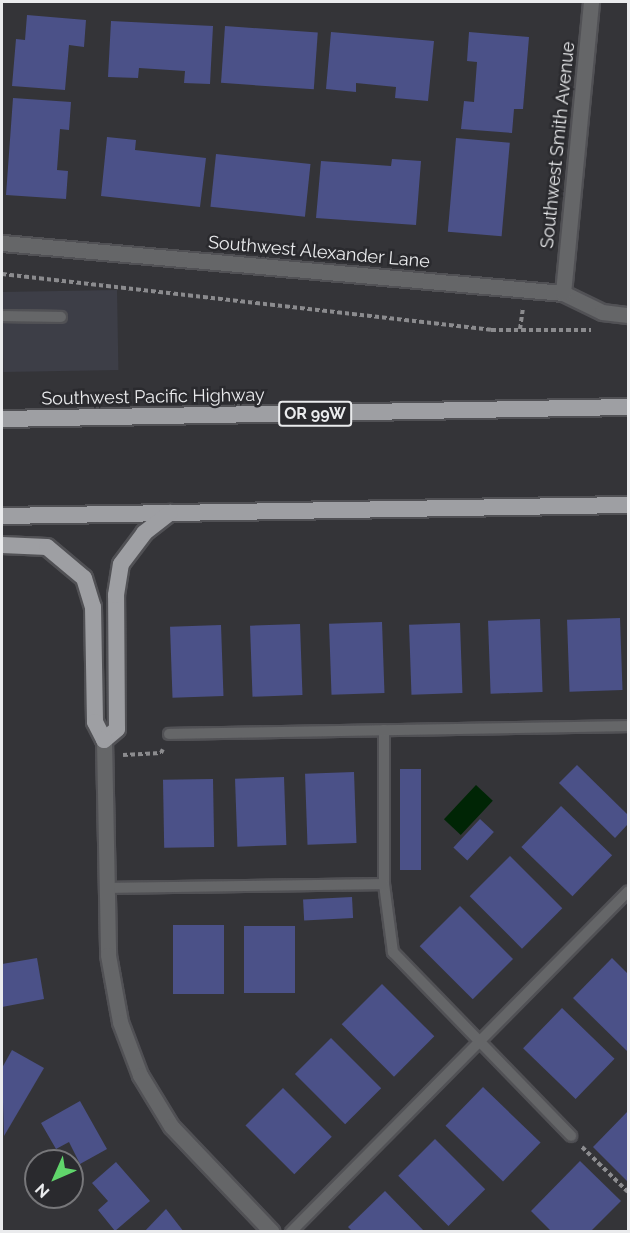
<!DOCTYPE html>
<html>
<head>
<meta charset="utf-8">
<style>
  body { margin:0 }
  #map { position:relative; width:630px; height:1233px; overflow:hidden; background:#343438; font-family:Raleway,sans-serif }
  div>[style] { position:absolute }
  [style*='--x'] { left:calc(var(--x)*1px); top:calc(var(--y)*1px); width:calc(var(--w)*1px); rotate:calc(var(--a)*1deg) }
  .built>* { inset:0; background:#3d3e47; transform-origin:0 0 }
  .water>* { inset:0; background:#002505; transform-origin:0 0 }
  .building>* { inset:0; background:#4b5188; transform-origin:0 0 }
  .path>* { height:4px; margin-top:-2px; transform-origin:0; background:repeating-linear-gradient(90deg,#8b8b8e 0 4.5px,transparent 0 7.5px) }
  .roads { filter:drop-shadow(2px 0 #515155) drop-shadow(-2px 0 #515155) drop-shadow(0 2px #515155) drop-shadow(0 -2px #515155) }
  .service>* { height:10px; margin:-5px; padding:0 5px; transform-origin:5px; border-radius:5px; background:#656668 }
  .minor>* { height:15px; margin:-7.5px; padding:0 7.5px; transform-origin:7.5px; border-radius:7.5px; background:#656668 }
  .tertiary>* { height:15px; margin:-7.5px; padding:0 7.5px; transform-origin:7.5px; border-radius:7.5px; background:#656668 }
  .trunk>* { height:16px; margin:-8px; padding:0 8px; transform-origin:8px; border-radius:8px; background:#9e9fa3 }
  span { translate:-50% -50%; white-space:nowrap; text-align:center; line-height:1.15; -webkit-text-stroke:5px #2a2a2e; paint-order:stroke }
  .shield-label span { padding:2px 4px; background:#2a2a2e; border:2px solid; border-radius:4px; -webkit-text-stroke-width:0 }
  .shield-label { font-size:16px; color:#eaebed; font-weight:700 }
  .street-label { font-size:18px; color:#eaebed }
  .frame { position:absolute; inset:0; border:3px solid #eaebed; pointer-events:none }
  .north { position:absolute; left:24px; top:1149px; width:60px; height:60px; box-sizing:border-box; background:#2a2a2e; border:2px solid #77777a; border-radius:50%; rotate:225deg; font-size:16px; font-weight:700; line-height:24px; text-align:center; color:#eaebed }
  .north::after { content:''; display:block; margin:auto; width:21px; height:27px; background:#60d56b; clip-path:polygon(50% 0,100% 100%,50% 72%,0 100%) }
</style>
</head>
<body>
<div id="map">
  <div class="built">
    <div style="left:117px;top:290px;width:80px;height:115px;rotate:89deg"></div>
  </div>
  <div class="water">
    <div style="left:476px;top:785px;width:23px;height:47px;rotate:43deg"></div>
  </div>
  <div class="building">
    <div style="clip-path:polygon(27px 15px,86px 20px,84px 47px,69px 45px,65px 90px,12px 86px,16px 39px,25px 40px)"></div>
    <div style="clip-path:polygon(111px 21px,213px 26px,210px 84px,184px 83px,185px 71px,139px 68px,138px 78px,108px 77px)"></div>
    <div style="left:225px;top:26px;width:93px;height:57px;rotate:4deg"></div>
    <div style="clip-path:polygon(331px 32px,434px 41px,428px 101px,395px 98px,396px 87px,356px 83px,356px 92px,326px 89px)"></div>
    <div style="clip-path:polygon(469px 32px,529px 37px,523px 109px,514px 109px,512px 133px,461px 129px,464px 101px,474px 102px,477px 62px,467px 61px)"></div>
    <div style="clip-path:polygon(13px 98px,71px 102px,69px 130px,60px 129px,57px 170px,68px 171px,66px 199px,6px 195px)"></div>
    <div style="clip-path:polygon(107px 137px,136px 140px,135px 150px,206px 158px,200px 207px,101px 196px)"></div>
    <div style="left:456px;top:138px;width:54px;height:94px;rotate:5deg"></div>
    <div style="left:216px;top:154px;width:95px;height:53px;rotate:6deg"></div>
    <div style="clip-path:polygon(392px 159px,421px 161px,416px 225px,316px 218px,321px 161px,391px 166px)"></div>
    <div style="left:620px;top:618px;width:72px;height:53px;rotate:88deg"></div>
    <div style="left:540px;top:619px;width:73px;height:52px;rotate:88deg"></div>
    <div style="left:382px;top:622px;width:71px;height:53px;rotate:88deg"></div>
    <div style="left:460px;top:623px;width:70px;height:51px;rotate:88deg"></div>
    <div style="left:300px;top:624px;width:71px;height:50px;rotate:88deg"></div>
    <div style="left:221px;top:625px;width:71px;height:51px;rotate:88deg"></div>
    <div style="clip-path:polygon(577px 765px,628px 815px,628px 824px,615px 838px,559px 783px)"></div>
    <div style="left:400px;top:769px;width:21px;height:101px"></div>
    <div style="left:354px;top:772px;width:71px;height:49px;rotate:88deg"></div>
    <div style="left:284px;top:777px;width:68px;height:49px;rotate:88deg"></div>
    <div style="left:213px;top:779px;width:68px;height:50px;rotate:89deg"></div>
    <div style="left:561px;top:806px;width:71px;height:57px;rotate:44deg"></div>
    <div style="left:480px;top:819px;width:19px;height:39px;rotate:43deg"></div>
    <div style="left:510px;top:856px;width:74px;height:57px;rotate:45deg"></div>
    <div style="left:352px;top:897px;width:21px;height:49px;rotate:87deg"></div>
    <div style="left:460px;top:906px;width:75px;height:57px;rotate:45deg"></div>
    <div style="left:173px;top:925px;width:51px;height:69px"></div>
    <div style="left:295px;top:926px;width:67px;height:51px;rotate:90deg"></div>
    <div style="clip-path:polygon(37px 958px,44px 999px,2px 1007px,2px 964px)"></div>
    <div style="clip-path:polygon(612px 958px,628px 974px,628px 1052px,573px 998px)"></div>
    <div style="left:382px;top:984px;width:74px;height:57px;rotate:45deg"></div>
    <div style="left:562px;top:1008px;width:73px;height:56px;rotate:44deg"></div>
    <div style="left:331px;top:1038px;width:71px;height:51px;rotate:45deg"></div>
    <div style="clip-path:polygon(12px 1050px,44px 1068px,4px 1136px,2px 1068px)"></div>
    <div style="left:483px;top:1087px;width:80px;height:54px;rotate:44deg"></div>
    <div style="left:283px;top:1088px;width:69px;height:53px;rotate:45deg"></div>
    <div style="clip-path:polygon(80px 1101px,107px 1149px,80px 1164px,69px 1142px,56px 1149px,41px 1123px)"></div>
    <div style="clip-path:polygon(628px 1111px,628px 1182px,593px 1147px)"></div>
    <div style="left:435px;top:1139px;width:71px;height:52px;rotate:45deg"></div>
    <div style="clip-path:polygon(580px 1161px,621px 1201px,590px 1232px,552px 1232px,531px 1211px)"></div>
    <div style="clip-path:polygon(116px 1162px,150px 1201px,115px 1231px,98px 1210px,108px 1201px,92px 1183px)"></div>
    <div style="clip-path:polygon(385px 1191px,425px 1232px,353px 1232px,348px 1227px)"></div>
    <div style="clip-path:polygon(166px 1209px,184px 1232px,144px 1232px)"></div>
  </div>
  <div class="path">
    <div style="--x:2;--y:274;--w:492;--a:6.5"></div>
    <div style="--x:491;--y:330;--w:100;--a:0"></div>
    <div style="--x:520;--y:329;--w:21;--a:-82"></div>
    <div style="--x:123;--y:755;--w:38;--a:-3"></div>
    <div style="--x:161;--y:753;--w:4;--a:-63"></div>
    <div style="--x:582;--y:1147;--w:64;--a:44.4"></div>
  </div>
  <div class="roads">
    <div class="service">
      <div style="--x:2;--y:316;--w:59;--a:1"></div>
      <div style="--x:384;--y:730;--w:154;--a:90"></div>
      <div style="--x:384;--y:884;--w:69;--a:82.5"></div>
      <div style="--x:393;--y:952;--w:256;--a:45.9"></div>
      <div style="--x:169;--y:734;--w:459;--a:-1"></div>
      <div style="--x:107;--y:888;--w:277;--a:-0.8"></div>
      <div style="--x:291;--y:1232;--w:479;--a:-45.3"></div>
    </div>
    <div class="minor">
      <div style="--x:2;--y:243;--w:563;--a:5.09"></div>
      <div style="--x:563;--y:293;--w:43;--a:26"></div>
      <div style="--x:602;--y:312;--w:26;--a:7"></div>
      <div style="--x:563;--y:293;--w:292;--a:-84.5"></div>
    </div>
    <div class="tertiary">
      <div style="--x:104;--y:740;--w:215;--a:88.9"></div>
      <div style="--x:108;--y:955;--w:68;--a:79.8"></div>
      <div style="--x:120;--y:1022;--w:57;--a:69.3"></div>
      <div style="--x:140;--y:1075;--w:60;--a:58.7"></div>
      <div style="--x:171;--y:1126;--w:146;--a:46.4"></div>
    </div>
    <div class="trunk">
      <div style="--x:2;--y:419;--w:626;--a:-1.1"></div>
      <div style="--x:2;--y:516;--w:626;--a:-1.01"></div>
      <div style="--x:2;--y:545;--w:45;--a:2.5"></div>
      <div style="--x:47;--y:547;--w:48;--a:40"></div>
      <div style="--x:84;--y:578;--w:30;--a:73"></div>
      <div style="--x:93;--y:607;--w:115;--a:89"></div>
      <div style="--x:95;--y:722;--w:20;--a:63"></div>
      <div style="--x:104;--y:740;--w:17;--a:-40"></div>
      <div style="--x:117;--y:729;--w:134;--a:-90.4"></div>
      <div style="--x:116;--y:595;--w:31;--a:-81"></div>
      <div style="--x:121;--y:564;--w:39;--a:-53"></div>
      <div style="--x:144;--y:533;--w:33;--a:-38"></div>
    </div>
  </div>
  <div class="shield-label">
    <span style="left:315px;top:414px">OR 99W</span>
  </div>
  <div class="street-label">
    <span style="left:558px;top:145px;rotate:-84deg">Southwest Smith Avenue</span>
    <span style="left:319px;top:252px;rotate:5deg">Southwest Alexander Lane</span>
    <span style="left:153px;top:397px;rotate:-1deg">Southwest Pacific Highway</span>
  </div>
  <div class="frame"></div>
  <div class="north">N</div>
</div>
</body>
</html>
